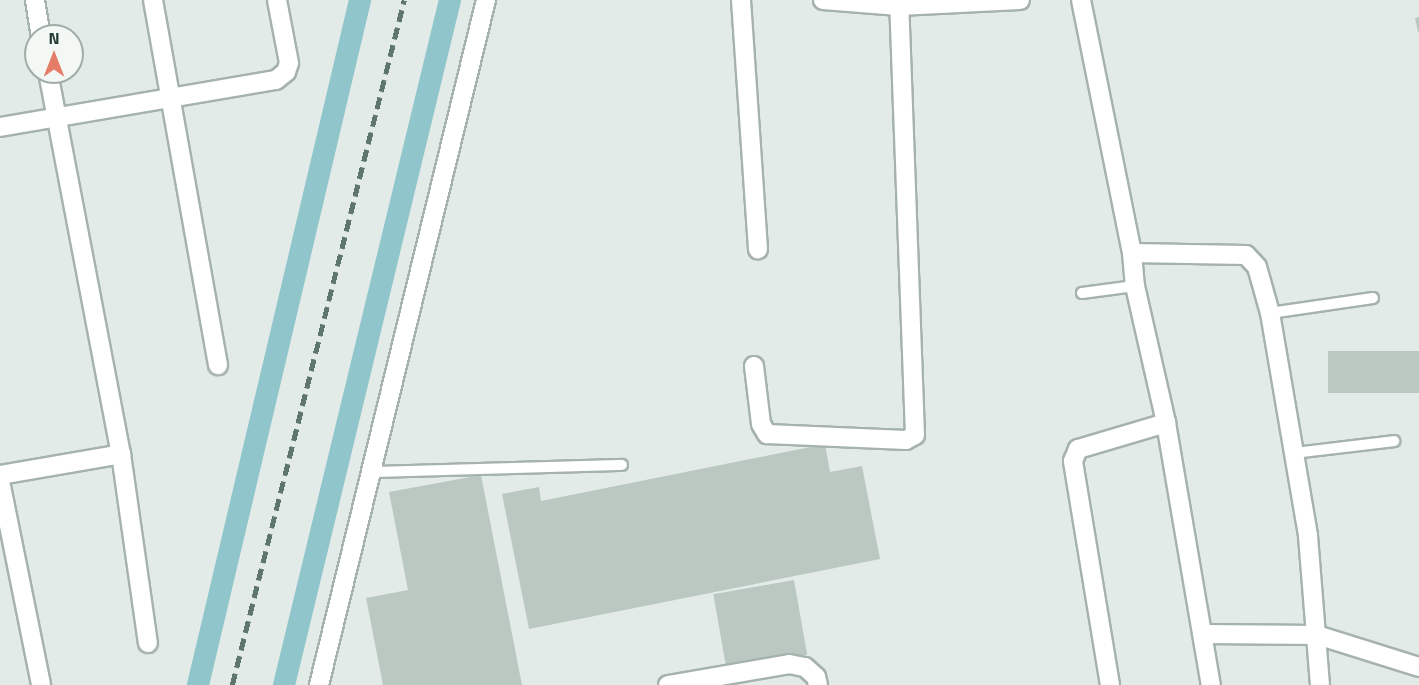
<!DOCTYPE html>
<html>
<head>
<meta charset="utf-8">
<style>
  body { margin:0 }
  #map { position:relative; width:1419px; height:685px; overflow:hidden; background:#e2ebe7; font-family:"Titillium Web",sans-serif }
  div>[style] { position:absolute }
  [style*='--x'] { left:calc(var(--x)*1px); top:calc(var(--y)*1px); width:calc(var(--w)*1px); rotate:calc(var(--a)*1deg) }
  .canal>* { height:22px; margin:-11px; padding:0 11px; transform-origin:11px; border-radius:11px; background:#90c6cb }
  .building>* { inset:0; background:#bbc8c2; transform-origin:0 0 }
  .roads { filter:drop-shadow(2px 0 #a5b2ad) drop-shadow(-2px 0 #a5b2ad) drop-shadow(0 2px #a5b2ad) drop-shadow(0 -2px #a5b2ad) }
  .service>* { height:10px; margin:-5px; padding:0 5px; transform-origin:5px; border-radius:5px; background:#fff }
  .minor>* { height:18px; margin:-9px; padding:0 9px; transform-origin:9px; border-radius:9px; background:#fff }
  .tertiary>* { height:18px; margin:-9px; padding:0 9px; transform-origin:9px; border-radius:9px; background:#fff }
  .rail>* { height:4.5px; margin-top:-2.25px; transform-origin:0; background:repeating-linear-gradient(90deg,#5f766e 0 12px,transparent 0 18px) }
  span { translate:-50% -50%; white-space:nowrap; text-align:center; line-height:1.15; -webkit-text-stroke:4.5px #f3f8f5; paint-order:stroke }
  .north { position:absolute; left:24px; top:24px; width:60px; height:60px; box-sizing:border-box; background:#f3f8f5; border:2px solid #a0aca7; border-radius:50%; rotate:0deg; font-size:16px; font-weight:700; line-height:24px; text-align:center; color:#243a33 }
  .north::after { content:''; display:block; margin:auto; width:21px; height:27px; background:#e47c67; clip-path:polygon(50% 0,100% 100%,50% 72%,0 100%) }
</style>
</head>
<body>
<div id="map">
  <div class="canal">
    <div style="--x:198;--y:685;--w:704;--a:-76.69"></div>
    <div style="--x:284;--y:685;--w:705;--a:-76.38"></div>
  </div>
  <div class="building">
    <div style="clip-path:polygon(1419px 17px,1419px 32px,1418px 32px,1415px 18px)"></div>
    <div style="left:1419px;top:351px;width:42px;height:91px;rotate:90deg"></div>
    <div style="clip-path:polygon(825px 444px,830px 472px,862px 466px,880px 559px,529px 629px,502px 494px,539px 487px,541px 501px)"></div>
    <div style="clip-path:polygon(481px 475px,522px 685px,383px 685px,366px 598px,408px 590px,389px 492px)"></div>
    <div style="left:794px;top:580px;width:76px;height:82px;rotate:80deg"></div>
  </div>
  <div class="roads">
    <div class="service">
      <div style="--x:1082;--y:293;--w:53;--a:-7.5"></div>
      <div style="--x:1270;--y:313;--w:104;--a:-8.3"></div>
      <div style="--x:1294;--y:453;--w:101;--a:-6.8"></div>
      <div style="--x:371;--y:472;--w:251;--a:-1.6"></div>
    </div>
    <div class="minor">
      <div style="--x:35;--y:0;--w:36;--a:81"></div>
      <div style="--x:153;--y:0;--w:371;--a:79.9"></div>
      <div style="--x:741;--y:0;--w:250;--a:86.1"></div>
      <div style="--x:1081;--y:0;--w:258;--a:78.6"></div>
      <div style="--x:1132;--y:253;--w:33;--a:85"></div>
      <div style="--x:1135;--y:286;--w:140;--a:77.2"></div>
      <div style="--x:1166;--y:423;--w:266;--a:80.3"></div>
      <div style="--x:48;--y:72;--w:389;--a:79.2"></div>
      <div style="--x:121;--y:454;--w:191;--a:81.9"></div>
      <div style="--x:0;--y:127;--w:280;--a:-9.7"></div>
      <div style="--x:276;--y:80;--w:13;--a:-39"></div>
      <div style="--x:286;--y:72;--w:9;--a:-72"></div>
      <div style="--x:289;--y:63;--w:64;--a:-100.8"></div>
      <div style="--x:1132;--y:253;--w:114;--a:1"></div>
      <div style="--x:1246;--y:255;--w:16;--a:47"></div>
      <div style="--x:1257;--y:267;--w:48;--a:74.2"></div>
      <div style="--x:1270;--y:313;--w:226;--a:80.3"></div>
      <div style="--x:1308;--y:536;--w:149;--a:85.4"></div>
      <div style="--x:754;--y:366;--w:58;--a:83.1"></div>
      <div style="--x:761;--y:424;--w:12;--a:59"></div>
      <div style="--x:767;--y:434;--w:139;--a:2.5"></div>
      <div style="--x:906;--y:440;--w:10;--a:-29"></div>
      <div style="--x:915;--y:435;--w:429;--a:-92.1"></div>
      <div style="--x:0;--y:475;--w:123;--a:-9.8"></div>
      <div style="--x:0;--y:481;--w:208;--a:78.6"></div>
      <div style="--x:1204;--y:634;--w:113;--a:0.5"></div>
      <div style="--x:1317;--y:635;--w:107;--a:17.4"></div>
      <div style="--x:319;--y:685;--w:705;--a:-76.3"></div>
      <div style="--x:668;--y:685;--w:123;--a:-9.8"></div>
      <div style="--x:789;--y:664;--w:16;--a:11"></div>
      <div style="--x:805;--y:667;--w:15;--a:42"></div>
      <div style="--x:816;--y:677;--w:8;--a:76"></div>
      <div style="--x:1110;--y:685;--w:227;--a:-99.4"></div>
      <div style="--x:1073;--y:461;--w:13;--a:-67"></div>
      <div style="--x:1078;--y:449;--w:92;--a:-16.5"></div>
    </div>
    <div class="tertiary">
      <div style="--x:823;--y:0;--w:76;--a:4.5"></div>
      <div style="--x:899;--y:6;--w:121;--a:-2.8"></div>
    </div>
  </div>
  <div class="rail">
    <div style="--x:232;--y:685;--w:706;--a:-75.9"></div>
  </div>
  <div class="north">N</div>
</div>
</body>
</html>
